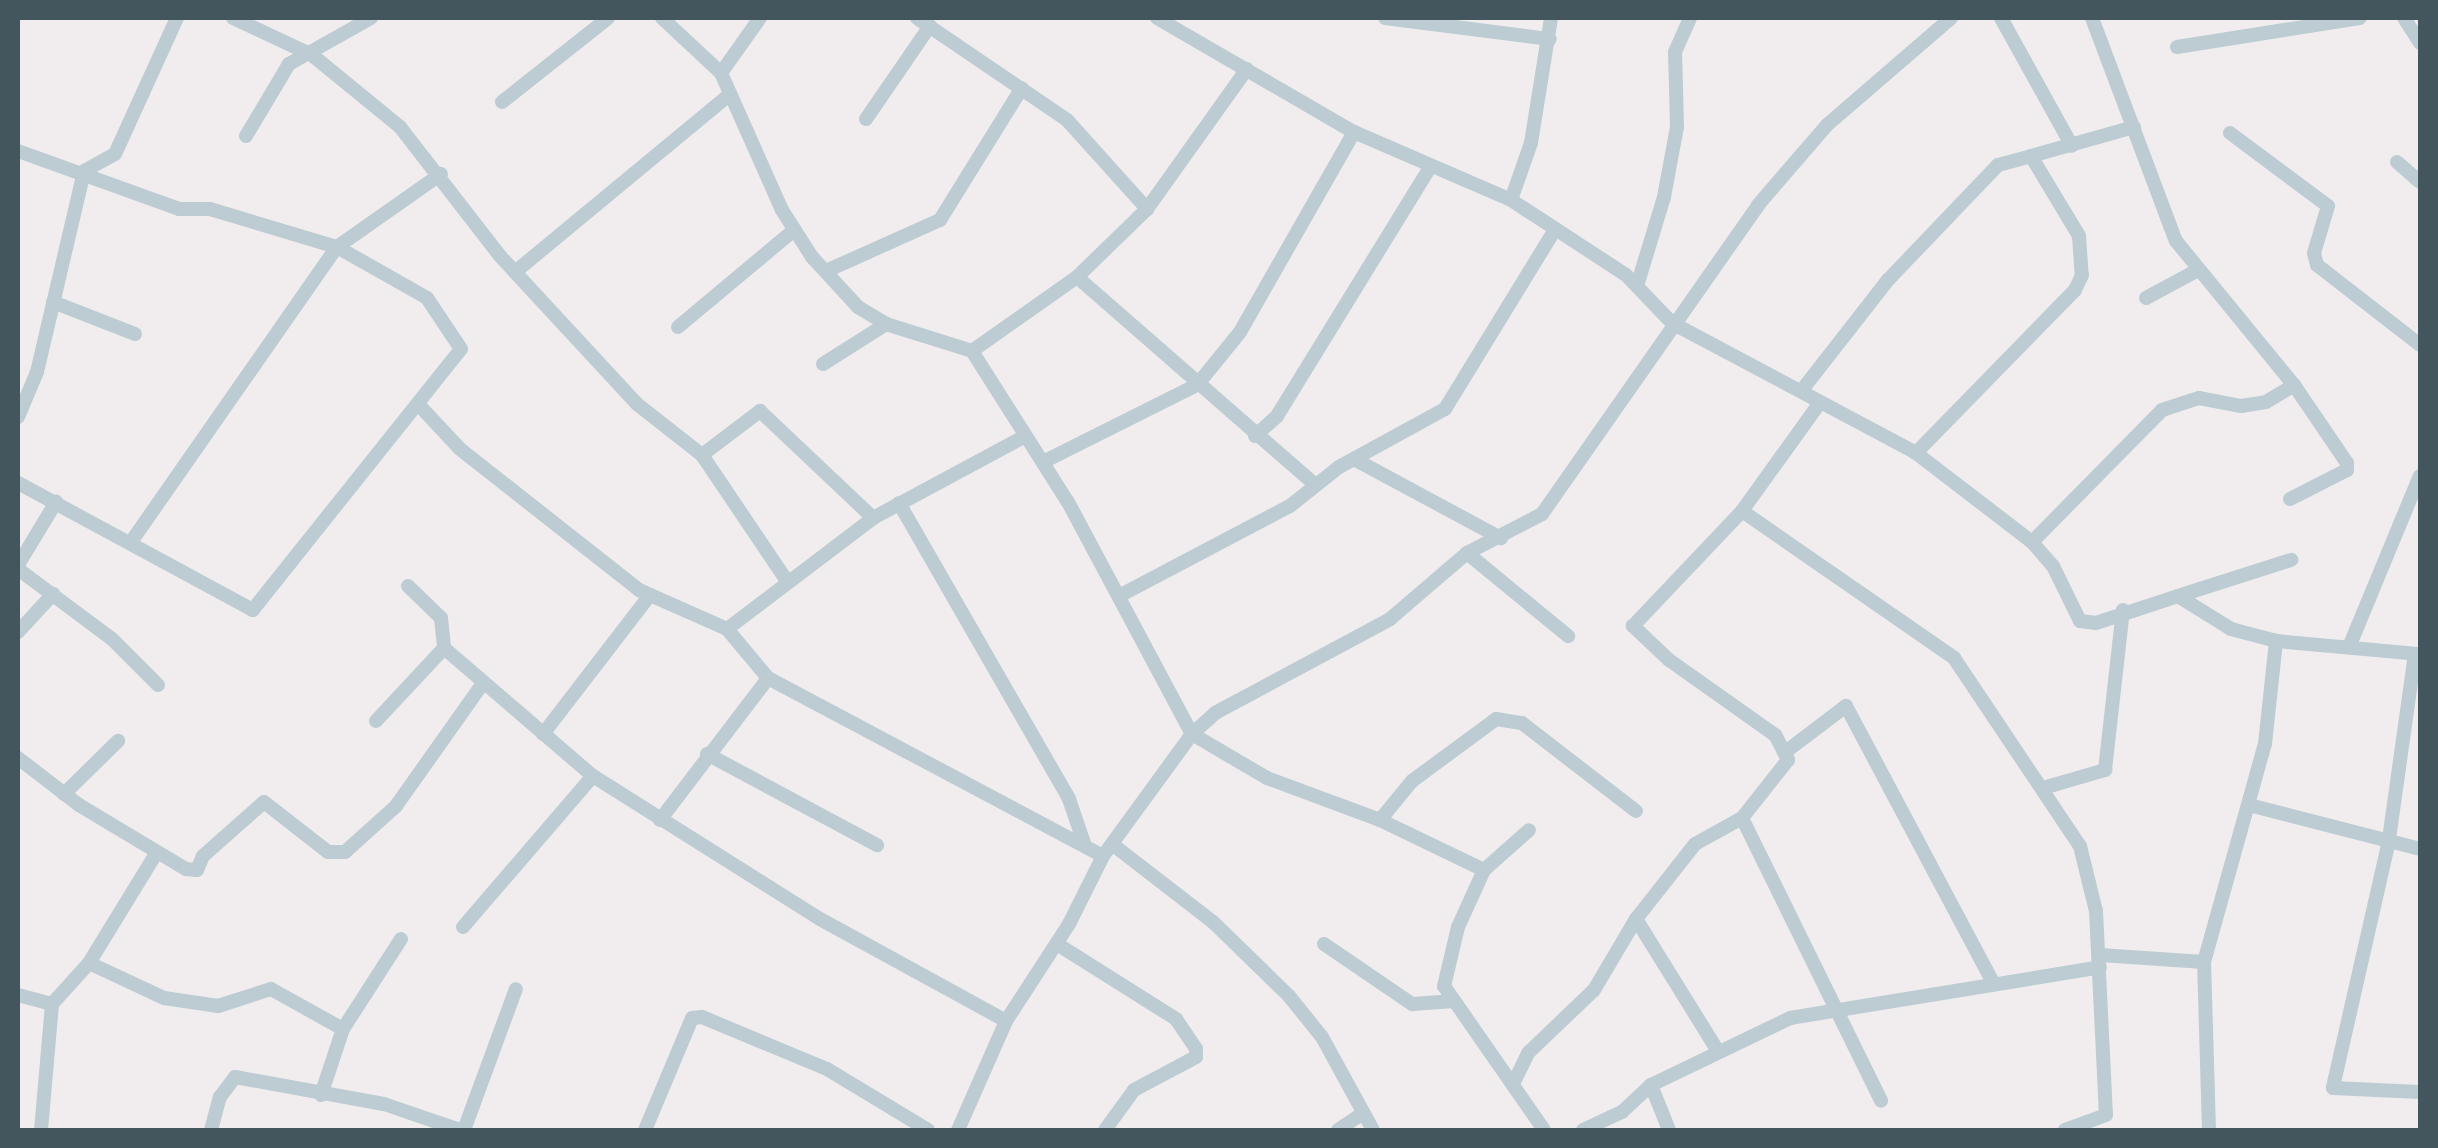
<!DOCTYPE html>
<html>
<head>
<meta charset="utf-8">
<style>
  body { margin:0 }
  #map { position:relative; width:2438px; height:1148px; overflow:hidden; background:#f1edee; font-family:Overpass,sans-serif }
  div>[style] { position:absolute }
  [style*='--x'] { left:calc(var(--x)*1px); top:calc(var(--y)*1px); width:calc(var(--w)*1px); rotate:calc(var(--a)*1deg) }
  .street>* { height:14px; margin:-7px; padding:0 7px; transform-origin:7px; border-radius:7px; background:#bcccd2 }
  span { translate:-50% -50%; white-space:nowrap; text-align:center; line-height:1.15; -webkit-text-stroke:10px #fff; paint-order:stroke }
  .frame { position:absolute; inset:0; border:20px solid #43565d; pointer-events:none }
</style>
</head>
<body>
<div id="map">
  <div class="street">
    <div style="--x:233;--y:18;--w:87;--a:25.1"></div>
    <div style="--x:312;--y:55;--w:114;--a:39.3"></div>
    <div style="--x:400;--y:127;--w:163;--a:52.2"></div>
    <div style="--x:500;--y:256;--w:202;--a:47.2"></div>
    <div style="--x:637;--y:404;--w:83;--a:38.1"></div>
    <div style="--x:702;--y:455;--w:73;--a:-37.2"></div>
    <div style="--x:760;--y:411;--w:156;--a:43.4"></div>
    <div style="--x:662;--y:18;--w:81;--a:43"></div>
    <div style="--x:721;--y:73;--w:150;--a:66"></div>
    <div style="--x:782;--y:210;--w:56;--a:57.4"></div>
    <div style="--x:812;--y:257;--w:68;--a:47.4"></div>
    <div style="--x:858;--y:307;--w:33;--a:31"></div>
    <div style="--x:886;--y:324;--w:90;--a:17.4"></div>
    <div style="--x:972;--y:351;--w:179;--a:57.6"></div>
    <div style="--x:1068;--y:502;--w:263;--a:61.9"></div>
    <div style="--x:1192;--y:734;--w:87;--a:30.4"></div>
    <div style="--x:1267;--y:778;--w:121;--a:20.4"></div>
    <div style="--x:1380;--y:820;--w:115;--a:25.7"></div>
    <div style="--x:1484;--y:870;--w:63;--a:114.5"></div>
    <div style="--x:1458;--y:927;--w:61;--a:103.3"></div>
    <div style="--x:1444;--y:986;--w:175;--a:55.2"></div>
    <div style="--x:917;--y:18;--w:181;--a:34.2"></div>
    <div style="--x:1067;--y:120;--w:120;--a:48"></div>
    <div style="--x:1157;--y:18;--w:228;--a:30.1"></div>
    <div style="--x:1354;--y:132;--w:171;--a:23.4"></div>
    <div style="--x:1511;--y:200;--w:137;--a:33.1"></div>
    <div style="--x:1626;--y:275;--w:66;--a:46.2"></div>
    <div style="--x:1672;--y:323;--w:276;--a:28"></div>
    <div style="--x:1916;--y:453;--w:146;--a:37.5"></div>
    <div style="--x:2032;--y:542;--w:32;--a:49"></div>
    <div style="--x:2053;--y:566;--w:61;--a:63.9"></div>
    <div style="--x:2080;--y:621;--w:16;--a:7"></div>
    <div style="--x:2096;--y:623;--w:86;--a:-18.2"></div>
    <div style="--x:2178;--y:596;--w:62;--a:31.9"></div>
    <div style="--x:2231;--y:629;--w:47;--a:14.9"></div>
    <div style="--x:2276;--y:641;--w:145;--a:5.2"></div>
    <div style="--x:1385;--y:18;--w:166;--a:7.3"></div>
    <div style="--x:2001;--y:18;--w:146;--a:61"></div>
    <div style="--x:2092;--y:18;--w:238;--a:69.4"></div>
    <div style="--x:2176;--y:241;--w:186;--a:50.7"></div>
    <div style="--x:2294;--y:385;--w:94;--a:55.8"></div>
    <div style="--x:2347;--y:463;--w:7;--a:90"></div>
    <div style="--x:2347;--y:470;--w:64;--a:153"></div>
    <div style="--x:2404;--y:18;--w:30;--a:57"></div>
    <div style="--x:2177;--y:47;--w:185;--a:-9"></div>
    <div style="--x:721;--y:73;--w:67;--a:-54.7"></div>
    <div style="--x:502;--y:102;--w:135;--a:-38.4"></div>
    <div style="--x:866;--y:119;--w:113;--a:-55.5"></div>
    <div style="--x:2230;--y:133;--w:122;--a:36.7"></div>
    <div style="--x:2328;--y:206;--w:49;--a:106.6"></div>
    <div style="--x:2314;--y:253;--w:12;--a:76"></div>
    <div style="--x:2317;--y:265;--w:130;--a:37.8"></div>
    <div style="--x:246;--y:136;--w:84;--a:-59.2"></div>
    <div style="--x:289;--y:64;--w:94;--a:-29.3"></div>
    <div style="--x:18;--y:151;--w:171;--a:19.8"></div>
    <div style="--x:179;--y:209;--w:31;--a:0"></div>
    <div style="--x:210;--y:209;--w:133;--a:16.7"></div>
    <div style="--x:337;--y:247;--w:103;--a:29.5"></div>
    <div style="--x:427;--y:298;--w:61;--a:56.3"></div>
    <div style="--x:461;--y:349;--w:334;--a:128.6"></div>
    <div style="--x:253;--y:610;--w:267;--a:-151.6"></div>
    <div style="--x:2031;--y:156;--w:107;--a:-15.7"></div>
    <div style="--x:2397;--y:162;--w:30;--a:41"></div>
    <div style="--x:1511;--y:200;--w:60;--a:-70.7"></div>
    <div style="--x:1531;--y:143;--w:127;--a:-80.9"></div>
    <div style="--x:826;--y:271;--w:125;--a:-24.1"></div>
    <div style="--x:940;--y:220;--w:155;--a:-58.2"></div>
    <div style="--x:515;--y:272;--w:278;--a:-39.6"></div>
    <div style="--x:1077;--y:277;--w:315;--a:41.1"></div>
    <div style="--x:1637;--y:286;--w:93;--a:-73.1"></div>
    <div style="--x:1664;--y:197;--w:71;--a:-79.5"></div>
    <div style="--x:1677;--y:127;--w:75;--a:-91.5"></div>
    <div style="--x:1675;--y:52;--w:37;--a:-66"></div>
    <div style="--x:2146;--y:298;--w:59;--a:-28.3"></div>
    <div style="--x:53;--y:302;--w:88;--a:21.3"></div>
    <div style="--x:678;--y:327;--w:151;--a:-39.9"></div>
    <div style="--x:972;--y:351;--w:128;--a:-35.2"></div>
    <div style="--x:1077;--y:277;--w:98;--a:-44.2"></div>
    <div style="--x:1147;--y:209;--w:172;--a:-54.5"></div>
    <div style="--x:823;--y:364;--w:75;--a:-32.4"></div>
    <div style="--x:1802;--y:390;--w:140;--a:-52"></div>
    <div style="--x:1888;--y:280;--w:159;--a:-46.3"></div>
    <div style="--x:1998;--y:165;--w:34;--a:-15"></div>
    <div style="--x:2031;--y:156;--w:93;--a:59"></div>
    <div style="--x:2079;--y:236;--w:39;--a:86"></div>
    <div style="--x:2082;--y:275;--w:17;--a:115"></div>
    <div style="--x:2075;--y:290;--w:228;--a:134.3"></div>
    <div style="--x:419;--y:405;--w:60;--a:47"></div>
    <div style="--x:460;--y:449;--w:228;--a:38.2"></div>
    <div style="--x:639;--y:590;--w:96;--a:23.9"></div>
    <div style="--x:727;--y:629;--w:64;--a:50.1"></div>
    <div style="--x:768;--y:678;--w:379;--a:28"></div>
    <div style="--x:18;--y:417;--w:49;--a:-67.1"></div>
    <div style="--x:37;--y:372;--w:206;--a:-76.8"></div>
    <div style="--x:84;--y:171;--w:35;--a:-29"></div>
    <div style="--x:115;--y:154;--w:149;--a:-65.5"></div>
    <div style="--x:1255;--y:436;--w:30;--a:-42"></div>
    <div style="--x:1277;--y:416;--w:292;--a:-58.4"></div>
    <div style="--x:702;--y:455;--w:152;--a:56"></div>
    <div style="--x:1354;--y:459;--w:167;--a:28.3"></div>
    <div style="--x:1043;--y:462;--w:172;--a:-26.6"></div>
    <div style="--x:1197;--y:385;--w:68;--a:-50.9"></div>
    <div style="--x:1240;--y:332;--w:230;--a:-60.3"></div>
    <div style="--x:899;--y:503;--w:341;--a:60.1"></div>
    <div style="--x:1069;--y:799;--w:50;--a:71.2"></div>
    <div style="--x:1742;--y:511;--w:258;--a:34.7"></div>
    <div style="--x:1954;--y:658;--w:226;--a:56.2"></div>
    <div style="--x:2080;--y:846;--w:67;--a:76.2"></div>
    <div style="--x:2096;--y:911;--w:204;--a:87.2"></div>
    <div style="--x:2106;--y:1115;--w:44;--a:159.9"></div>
    <div style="--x:131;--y:542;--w:360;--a:-55.1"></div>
    <div style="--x:337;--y:247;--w:127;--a:-35.1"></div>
    <div style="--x:2032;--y:542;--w:185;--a:-45.4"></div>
    <div style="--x:2162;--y:410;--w:39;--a:-18"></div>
    <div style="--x:2199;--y:398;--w:43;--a:10.8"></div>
    <div style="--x:2241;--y:406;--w:25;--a:-9"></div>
    <div style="--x:2266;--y:402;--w:33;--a:-31"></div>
    <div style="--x:1467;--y:553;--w:131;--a:39.4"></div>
    <div style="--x:18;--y:565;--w:74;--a:-58.9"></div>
    <div style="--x:18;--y:569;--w:117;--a:36.7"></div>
    <div style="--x:112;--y:639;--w:65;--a:45"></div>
    <div style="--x:408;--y:586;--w:46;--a:44.1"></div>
    <div style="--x:441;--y:618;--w:30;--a:84"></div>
    <div style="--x:444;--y:648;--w:196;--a:40.7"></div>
    <div style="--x:593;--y:776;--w:268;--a:32.2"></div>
    <div style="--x:820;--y:919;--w:212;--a:28.7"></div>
    <div style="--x:1119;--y:596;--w:193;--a:-27.8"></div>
    <div style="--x:1290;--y:506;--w:63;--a:-38.5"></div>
    <div style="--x:1339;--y:467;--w:121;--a:-28.7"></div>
    <div style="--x:1445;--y:409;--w:206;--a:-58.5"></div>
    <div style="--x:2178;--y:596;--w:119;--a:-17.7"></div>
    <div style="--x:727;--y:629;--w:183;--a:-37.2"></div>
    <div style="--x:873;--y:518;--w:173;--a:-28.3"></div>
    <div style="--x:18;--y:632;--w:52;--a:-47.4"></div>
    <div style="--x:2349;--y:647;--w:185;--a:-67.5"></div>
    <div style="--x:2415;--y:654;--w:193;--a:98"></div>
    <div style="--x:2388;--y:845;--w:249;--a:102.8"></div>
    <div style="--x:2333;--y:1088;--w:87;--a:2.6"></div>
    <div style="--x:376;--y:721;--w:100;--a:-47"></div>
    <div style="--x:543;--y:734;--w:175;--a:-52.4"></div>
    <div style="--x:1788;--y:750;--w:73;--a:-37.2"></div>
    <div style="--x:1846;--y:706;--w:314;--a:62"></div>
    <div style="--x:707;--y:754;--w:193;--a:28.2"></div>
    <div style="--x:18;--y:758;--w:77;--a:37.6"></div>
    <div style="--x:79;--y:805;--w:125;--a:30.9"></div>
    <div style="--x:186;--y:869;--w:11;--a:5"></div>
    <div style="--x:197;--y:870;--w:15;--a:-67"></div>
    <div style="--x:203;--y:856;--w:81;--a:-41.5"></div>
    <div style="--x:264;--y:802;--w:81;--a:38"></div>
    <div style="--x:328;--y:852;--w:17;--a:0"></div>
    <div style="--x:345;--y:852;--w:69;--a:-42"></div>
    <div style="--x:396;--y:806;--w:147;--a:-54.7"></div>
    <div style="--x:2043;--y:788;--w:65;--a:-16.2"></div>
    <div style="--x:2105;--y:770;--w:161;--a:-83.6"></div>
    <div style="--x:64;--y:794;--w:76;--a:-44.5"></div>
    <div style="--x:2249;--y:805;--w:177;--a:14.4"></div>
    <div style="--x:1742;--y:818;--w:315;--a:63.8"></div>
    <div style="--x:660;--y:820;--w:178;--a:-52.7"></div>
    <div style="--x:1380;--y:820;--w:50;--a:-50.6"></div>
    <div style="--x:1412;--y:781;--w:104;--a:-36.4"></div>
    <div style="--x:1496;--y:719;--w:26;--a:9"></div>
    <div style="--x:1522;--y:723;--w:144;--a:37.7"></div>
    <div style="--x:1112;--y:844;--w:128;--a:37.7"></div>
    <div style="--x:1213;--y:922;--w:106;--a:44.2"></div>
    <div style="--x:1289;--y:996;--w:53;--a:51.2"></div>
    <div style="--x:1322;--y:1037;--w:106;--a:61.3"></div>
    <div style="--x:1484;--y:870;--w:60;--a:-41.6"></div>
    <div style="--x:1636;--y:919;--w:155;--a:58.2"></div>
    <div style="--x:463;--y:927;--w:199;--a:-49.3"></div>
    <div style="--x:1057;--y:944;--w:141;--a:32.2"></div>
    <div style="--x:1176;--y:1019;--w:36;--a:56"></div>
    <div style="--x:1196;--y:1049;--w:8;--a:90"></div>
    <div style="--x:1196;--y:1057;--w:70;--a:152"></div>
    <div style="--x:1134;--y:1090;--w:49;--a:125.9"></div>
    <div style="--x:1324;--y:944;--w:107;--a:34.3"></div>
    <div style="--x:1412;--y:1004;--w:39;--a:-4"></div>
    <div style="--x:2100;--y:955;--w:104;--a:3.9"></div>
    <div style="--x:89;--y:963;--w:83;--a:25"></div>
    <div style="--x:164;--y:998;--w:55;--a:8.4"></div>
    <div style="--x:218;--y:1006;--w:56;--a:-17.8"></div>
    <div style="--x:271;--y:989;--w:82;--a:29.1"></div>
    <div style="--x:18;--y:995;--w:35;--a:15"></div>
    <div style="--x:1515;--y:1080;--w:30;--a:-64"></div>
    <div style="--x:1528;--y:1053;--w:91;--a:-43.7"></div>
    <div style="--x:1594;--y:990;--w:82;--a:-59.4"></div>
    <div style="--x:1636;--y:919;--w:95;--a:-51.8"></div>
    <div style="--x:1695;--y:844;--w:54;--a:-29"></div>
    <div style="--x:1742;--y:818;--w:74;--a:-51.6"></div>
    <div style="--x:1788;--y:760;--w:28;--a:-117"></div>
    <div style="--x:1775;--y:735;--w:130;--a:-144.7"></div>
    <div style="--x:1669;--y:660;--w:50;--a:-136.6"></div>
    <div style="--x:1633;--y:626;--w:158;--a:-46.5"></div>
    <div style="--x:1742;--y:511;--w:132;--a:-54.3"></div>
    <div style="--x:1651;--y:1085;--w:48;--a:68.2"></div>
    <div style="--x:321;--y:1095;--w:70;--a:-71.6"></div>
    <div style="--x:343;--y:1029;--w:107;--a:-57.2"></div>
    <div style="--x:41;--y:1130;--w:126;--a:-85"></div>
    <div style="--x:52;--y:1004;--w:55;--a:-47.9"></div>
    <div style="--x:89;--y:963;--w:130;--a:-58.5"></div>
    <div style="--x:211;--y:1130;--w:34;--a:-75"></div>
    <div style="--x:220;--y:1097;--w:25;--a:-53"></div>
    <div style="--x:235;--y:1077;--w:151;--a:10.3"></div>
    <div style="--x:384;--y:1104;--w:80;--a:18.9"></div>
    <div style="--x:464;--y:1130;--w:150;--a:-69.8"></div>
    <div style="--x:645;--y:1130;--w:121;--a:-67.2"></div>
    <div style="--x:692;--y:1018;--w:10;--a:-6"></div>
    <div style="--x:702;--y:1017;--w:135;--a:22.6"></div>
    <div style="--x:827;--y:1069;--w:118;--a:31.1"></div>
    <div style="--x:958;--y:1130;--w:119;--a:-66.2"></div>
    <div style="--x:1006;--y:1021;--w:116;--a:-57"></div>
    <div style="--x:1069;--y:924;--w:76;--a:-63.4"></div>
    <div style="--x:1103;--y:856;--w:151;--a:-53.9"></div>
    <div style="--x:1192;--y:734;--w:31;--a:-42"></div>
    <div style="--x:1215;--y:713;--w:199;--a:-28.2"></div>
    <div style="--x:1390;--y:619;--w:101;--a:-40.6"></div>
    <div style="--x:1467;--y:553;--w:85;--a:-27.5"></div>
    <div style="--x:1542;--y:514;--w:377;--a:-55"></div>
    <div style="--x:1758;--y:205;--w:106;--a:-49.2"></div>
    <div style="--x:1827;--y:125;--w:164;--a:-40.8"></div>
    <div style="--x:1338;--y:1130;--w:30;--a:-34"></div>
    <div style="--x:1583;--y:1130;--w:43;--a:-24.8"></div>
    <div style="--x:1622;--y:1112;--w:40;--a:-43"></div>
    <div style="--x:1651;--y:1085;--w:154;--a:-25.7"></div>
    <div style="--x:1790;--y:1018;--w:314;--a:-9.3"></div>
    <div style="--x:2209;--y:1130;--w:168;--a:-91.7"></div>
    <div style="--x:2204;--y:962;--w:226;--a:-74.4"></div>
    <div style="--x:2265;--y:744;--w:104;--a:-83.9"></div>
  </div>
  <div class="frame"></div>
</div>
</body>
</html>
